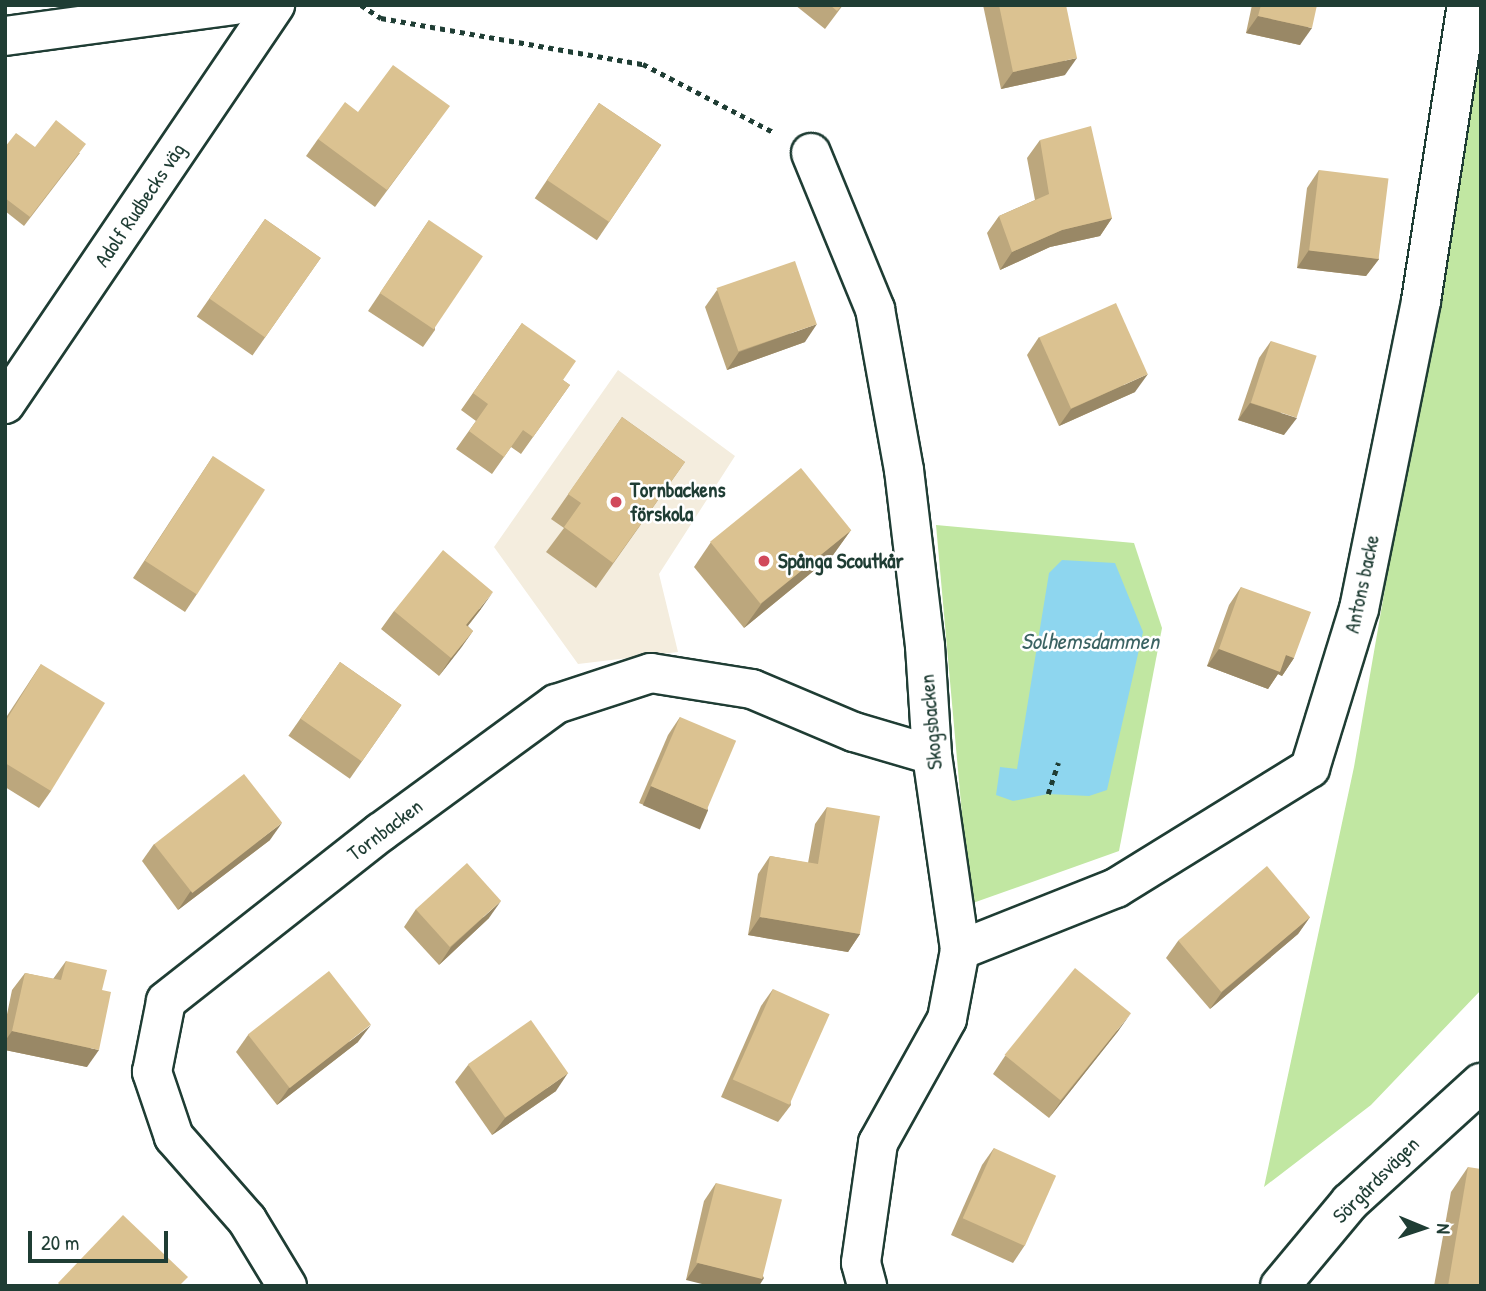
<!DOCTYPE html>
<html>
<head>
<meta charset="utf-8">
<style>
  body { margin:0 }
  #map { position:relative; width:1486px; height:1291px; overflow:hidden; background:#fff; font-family:"Patrick Hand",sans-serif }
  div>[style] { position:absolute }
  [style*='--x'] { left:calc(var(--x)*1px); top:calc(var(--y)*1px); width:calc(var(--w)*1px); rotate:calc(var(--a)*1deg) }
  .built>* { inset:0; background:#f4edde }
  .green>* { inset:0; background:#c1e7a2 }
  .water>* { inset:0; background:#8ed6ef }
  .path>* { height:4.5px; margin-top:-2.25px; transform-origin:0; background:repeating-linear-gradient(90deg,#1f3d34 0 5px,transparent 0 10px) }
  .roads { filter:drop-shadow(2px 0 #1f3d34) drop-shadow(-2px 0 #1f3d34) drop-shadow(0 2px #1f3d34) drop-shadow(0 -2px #1f3d34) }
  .minor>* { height:38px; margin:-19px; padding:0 19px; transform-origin:19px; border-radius:19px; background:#fff }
  .wall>* { inset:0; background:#bca77d; transform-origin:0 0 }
  .shaded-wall>* { inset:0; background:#986; transform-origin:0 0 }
  .building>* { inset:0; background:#dbc291; transform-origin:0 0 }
  .dots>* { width:19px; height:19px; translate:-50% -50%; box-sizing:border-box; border:4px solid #fff; border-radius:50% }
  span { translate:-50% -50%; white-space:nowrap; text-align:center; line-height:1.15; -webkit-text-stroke:5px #fff; paint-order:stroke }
  .street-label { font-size:21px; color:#1f3d34 }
  .poi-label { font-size:21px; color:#1f3d34; font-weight:700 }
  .left { translate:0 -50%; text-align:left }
  .water-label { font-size:23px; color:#3b6363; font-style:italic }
  .frame { position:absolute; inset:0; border:7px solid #1f3d34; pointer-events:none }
  .north { position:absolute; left:1388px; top:1193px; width:70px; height:70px; -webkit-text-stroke:5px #fff; paint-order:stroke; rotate:92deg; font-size:19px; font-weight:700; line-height:28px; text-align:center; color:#1f3d34 }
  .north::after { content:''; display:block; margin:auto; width:24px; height:32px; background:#1f3d34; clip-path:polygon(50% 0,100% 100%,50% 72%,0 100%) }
  .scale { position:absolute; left:28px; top:1231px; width:140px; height:32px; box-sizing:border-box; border:4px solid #1f3d34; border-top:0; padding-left:9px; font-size:21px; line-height:24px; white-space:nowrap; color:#1f3d34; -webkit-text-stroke:5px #fff; paint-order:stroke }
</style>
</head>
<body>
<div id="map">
  <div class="built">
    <div style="clip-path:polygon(618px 370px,735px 456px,659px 574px,678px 652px,578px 664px,494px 547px)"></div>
  </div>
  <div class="green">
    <div style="clip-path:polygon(1481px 35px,1481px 990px,1371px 1105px,1264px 1187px,1354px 767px)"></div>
    <div style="clip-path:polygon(936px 525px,1134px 543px,1162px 628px,1119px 851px,970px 904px)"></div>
  </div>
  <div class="water">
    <div style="clip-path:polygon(1062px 560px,1115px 563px,1143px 632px,1107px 790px,1089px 796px,1048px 794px,1013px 801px,996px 795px,1000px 767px,1017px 769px,1049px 573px)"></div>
  </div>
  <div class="path">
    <div style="--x:361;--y:5;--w:24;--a:33"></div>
    <div style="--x:381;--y:18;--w:266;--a:10"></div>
    <div style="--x:643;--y:64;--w:147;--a:27.6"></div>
    <div style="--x:1048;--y:794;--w:33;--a:-72"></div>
  </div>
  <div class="roads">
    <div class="minor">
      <div style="--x:5;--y:36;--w:232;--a:-7.7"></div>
      <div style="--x:811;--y:153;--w:169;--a:67.7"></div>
      <div style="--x:875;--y:309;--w:164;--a:79.8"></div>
      <div style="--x:904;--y:470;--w:177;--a:83.2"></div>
      <div style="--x:925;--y:646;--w:109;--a:86.3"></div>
      <div style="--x:932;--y:755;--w:197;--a:81.8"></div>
      <div style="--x:960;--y:950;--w:70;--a:100.7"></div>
      <div style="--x:947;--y:1019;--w:142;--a:119.1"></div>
      <div style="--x:878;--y:1143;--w:121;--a:98.1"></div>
      <div style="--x:861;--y:1263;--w:24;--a:75"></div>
      <div style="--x:5;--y:404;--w:482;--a:-55.9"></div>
      <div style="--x:960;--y:950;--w:168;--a:-21.7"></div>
      <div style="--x:1116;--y:888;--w:228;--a:-31.7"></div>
      <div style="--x:1310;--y:768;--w:166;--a:-72.9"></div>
      <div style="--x:1359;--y:609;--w:314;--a:-78.6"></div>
      <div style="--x:1421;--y:301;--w:300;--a:-81.2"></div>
      <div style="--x:287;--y:1286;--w:77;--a:-121.2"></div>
      <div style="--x:247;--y:1220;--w:111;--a:-131.3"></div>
      <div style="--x:174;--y:1137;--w:69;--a:-108.7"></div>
      <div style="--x:152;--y:1072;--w:72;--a:-78.8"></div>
      <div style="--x:166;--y:1001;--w:273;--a:-38.2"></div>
      <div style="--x:381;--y:832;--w:217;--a:-36.2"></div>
      <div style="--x:556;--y:704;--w:100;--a:-18.1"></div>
      <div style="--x:651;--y:673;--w:102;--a:9"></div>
      <div style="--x:752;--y:689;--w:111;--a:22.9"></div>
      <div style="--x:854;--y:732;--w:81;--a:16.4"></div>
      <div style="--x:1280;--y:1286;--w:109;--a:-50.2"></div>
      <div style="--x:1350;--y:1202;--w:177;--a:-42.3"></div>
    </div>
  </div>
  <div class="wall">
    <div style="clip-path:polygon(795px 5px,843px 5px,825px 29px)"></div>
    <div style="clip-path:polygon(983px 5px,1066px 5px,1065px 75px,1001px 89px)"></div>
    <div style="clip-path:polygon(1252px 5px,1317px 5px,1300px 45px,1246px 33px)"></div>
    <div style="left:599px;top:103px;width:75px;height:115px;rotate:34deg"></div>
    <div style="clip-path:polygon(437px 123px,375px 207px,306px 156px,318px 139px)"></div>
    <div style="clip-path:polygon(1040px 140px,1112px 218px,1100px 236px,1050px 247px,1000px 270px,987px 233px,999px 216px,1035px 200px,1027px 158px)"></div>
    <div style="clip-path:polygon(5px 147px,35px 147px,80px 153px,24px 226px,5px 211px)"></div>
    <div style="clip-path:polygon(1319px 170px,1379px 259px,1366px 276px,1297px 268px,1307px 188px)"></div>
    <div style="left:265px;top:219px;width:68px;height:119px;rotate:35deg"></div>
    <div style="clip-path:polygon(429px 220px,435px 330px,423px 347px,368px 311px)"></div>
    <div style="clip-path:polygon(717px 290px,805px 342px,727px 370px,705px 307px)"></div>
    <div style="clip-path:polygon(522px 323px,563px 380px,570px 385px,521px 454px,511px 447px,492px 474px,456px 449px,476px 421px,461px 410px)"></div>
    <div style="clip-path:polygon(1039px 337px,1135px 392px,1059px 426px,1027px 355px)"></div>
    <div style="clip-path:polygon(1271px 341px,1284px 435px,1238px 420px,1259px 358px)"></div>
    <div style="clip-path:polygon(622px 417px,685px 462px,596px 588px,546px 552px,564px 528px,551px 519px)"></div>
    <div style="clip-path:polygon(213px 456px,197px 594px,185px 612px,133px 578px)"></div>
    <div style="clip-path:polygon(851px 530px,833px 555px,744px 628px,694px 567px,711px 542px)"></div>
    <div style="clip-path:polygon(1241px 587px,1294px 658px,1282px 676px,1278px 674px,1268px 689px,1207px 666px,1229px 605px)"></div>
    <div style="clip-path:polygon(481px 609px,468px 626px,473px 631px,439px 676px,381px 629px,394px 611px)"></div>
    <div style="left:340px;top:662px;width:75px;height:90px;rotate:35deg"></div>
    <div style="clip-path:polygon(41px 664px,51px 791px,39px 808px,5px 787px,5px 719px)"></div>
    <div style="clip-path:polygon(680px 717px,708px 810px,696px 827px,639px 803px,668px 735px)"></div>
    <div style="clip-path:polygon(827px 807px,860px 934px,848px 952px,748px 935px,758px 874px,770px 856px,808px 863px,815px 824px)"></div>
    <div style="clip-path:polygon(270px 840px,178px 910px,142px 861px,154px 844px)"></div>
    <div style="clip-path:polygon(416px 909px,489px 918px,439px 965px,404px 927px)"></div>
    <div style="clip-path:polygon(1310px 917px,1298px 934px,1210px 1009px,1166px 958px,1178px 941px)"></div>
    <div style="clip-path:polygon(66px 961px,102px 990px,87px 1067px,5px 1050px,5px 1024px,12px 990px,25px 973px,53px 979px)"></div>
    <div style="clip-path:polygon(773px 989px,791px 1105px,778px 1122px,721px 1097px,761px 1006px)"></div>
    <div style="clip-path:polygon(1119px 1030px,1049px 1118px,993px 1074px,1005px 1056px)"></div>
    <div style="clip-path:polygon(248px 1035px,358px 1042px,277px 1105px,236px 1052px)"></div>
    <div style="clip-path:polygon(468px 1065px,556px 1091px,492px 1135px,455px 1082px)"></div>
    <div style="clip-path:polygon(994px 1148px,1025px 1245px,1013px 1263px,951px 1235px,982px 1165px)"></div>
    <div style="clip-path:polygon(1468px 1167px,1481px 1286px,1434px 1286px,1451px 1192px)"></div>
    <div style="clip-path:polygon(716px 1183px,764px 1278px,686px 1280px,704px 1201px)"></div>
  </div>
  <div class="shaded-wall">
    <div style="clip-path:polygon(1258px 16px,1312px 28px,1300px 45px,1246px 33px)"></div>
    <div style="clip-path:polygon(1077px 58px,1065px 75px,1001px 89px,1013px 72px)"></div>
    <div style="clip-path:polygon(1112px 218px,1100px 236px,1050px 247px,1000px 270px,1012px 252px,1062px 230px)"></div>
    <div style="clip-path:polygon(1309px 250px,1379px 259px,1366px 276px,1297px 268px)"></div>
    <div style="clip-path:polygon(817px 324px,805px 342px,727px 370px,739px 352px)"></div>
    <div style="clip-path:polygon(1148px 374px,1135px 392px,1059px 426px,1071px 409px)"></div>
    <div style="clip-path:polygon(1250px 403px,1297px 418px,1284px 435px,1238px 420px)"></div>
    <div style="clip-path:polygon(851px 530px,833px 555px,744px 628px,762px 603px)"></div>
    <div style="clip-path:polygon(493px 592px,481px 609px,454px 643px,466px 625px)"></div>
    <div style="clip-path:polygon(473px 631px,461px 648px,439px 676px,451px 658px)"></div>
    <div style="clip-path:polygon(1219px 649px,1286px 655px,1294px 658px,1282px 676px,1278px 674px,1268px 689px,1207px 666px)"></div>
    <div style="left:651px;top:786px;width:62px;height:21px;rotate:23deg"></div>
    <div style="clip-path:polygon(282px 823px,270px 840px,178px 910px,190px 892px)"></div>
    <div style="clip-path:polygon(501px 901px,489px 918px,439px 965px,451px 947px)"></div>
    <div style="clip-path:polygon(760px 917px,860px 934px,848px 952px,748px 935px)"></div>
    <div style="clip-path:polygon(1310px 917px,1298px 934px,1210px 1009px,1222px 992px)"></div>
    <div style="clip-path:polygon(1131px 1013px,1119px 1030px,1049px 1118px,1061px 1101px)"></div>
    <div style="clip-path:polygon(371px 1025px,358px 1042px,277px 1105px,289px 1088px)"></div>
    <div style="clip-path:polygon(12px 1031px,99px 1050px,87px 1067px,5px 1050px,5px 1041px)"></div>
    <div style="clip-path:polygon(568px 1073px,556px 1091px,492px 1135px,505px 1118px)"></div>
    <div style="clip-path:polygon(698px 1263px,764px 1278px,759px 1286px,710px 1286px,686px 1280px)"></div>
  </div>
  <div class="building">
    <div style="clip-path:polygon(830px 5px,842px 5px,837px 11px)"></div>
    <div style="clip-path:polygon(999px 5px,1066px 5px,1077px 58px,1013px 72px)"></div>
    <div style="clip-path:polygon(1261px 5px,1317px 5px,1312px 28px,1258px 16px)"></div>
    <div style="clip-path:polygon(393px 65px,450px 106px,387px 190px,318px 139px,345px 102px,358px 112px)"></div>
    <div style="left:599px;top:103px;width:75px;height:93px;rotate:34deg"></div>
    <div style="clip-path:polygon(56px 120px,86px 144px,30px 217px,5px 198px,5px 147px,16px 133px,35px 147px)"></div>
    <div style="clip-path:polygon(1091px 126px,1112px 218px,1062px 230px,1012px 252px,999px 216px,1049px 194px,1040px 140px)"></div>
    <div style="left:1319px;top:170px;width:70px;height:81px;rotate:7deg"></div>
    <div style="left:265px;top:219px;width:68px;height:97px;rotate:35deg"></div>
    <div style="left:429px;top:220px;width:65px;height:88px;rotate:34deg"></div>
    <div style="left:795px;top:261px;width:67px;height:83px;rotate:71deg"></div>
    <div style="left:1116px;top:303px;width:78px;height:84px;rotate:66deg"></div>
    <div style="clip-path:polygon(522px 323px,576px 361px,563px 380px,570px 385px,533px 437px,523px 430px,504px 457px,469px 431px,488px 404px,473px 393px)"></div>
    <div style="left:1271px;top:341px;width:48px;height:65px;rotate:18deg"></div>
    <div style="clip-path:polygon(622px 417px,685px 462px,613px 563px,564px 527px,581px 503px,568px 494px)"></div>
    <div style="left:213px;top:456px;width:62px;height:125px;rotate:33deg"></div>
    <div style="left:801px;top:468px;width:80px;height:117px;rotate:51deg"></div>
    <div style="clip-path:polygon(443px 550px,493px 592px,466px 625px,473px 631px,451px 658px,394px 611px)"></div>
    <div style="clip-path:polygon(1241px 587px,1311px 612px,1294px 658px,1286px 655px,1280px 672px,1219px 649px)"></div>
    <div style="left:340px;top:662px;width:75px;height:69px;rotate:35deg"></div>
    <div style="clip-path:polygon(41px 664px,105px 703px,51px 791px,5px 763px,5px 722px)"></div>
    <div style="left:680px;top:717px;width:61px;height:75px;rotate:23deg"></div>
    <div style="left:244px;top:774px;width:62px;height:114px;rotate:52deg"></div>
    <div style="clip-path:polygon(827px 807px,880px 816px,860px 934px,760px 917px,770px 856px,818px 864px)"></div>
    <div style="left:467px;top:863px;width:51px;height:69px;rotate:48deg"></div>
    <div style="left:1267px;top:866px;width:67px;height:116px;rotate:50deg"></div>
    <div style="clip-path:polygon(66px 961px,107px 970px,102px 990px,111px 992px,99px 1050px,12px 1031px,25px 973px,61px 980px)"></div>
    <div style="left:1075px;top:968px;width:72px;height:112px;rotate:39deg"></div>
    <div style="left:329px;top:971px;width:68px;height:103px;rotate:52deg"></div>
    <div style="left:773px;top:989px;width:62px;height:99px;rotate:24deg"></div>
    <div style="left:531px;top:1020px;width:65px;height:77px;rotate:55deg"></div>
    <div style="left:994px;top:1148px;width:68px;height:77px;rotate:24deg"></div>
    <div style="clip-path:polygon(1468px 1167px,1481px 1169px,1481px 1286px,1448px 1286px)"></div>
    <div style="left:716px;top:1183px;width:68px;height:82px;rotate:14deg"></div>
    <div style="clip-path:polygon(123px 1215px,188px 1277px,179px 1286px,61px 1286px,58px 1283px)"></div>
  </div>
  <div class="dots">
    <div style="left:616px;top:502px;background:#d1495b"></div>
    <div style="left:764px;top:561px;background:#d1495b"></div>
  </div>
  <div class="street-label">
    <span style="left:140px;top:205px;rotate:-56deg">Adolf Rudbecks väg</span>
    <span style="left:1362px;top:584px;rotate:-78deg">Antons backe</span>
    <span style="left:931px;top:722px;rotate:-95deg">Skogsbacken</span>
    <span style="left:385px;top:830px;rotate:-37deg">Tornbacken</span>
    <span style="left:1376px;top:1180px;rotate:-45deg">Sörgårdsvägen</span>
  </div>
  <div class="poi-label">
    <span class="left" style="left:630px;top:502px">Tornbackens<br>förskola</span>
    <span class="left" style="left:778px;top:561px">Spånga Scoutkår</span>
  </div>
  <div class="water-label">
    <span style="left:1090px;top:641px">Solhemsdammen</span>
  </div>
  <div class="frame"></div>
  <div class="north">N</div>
  <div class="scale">20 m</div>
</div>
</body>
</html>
